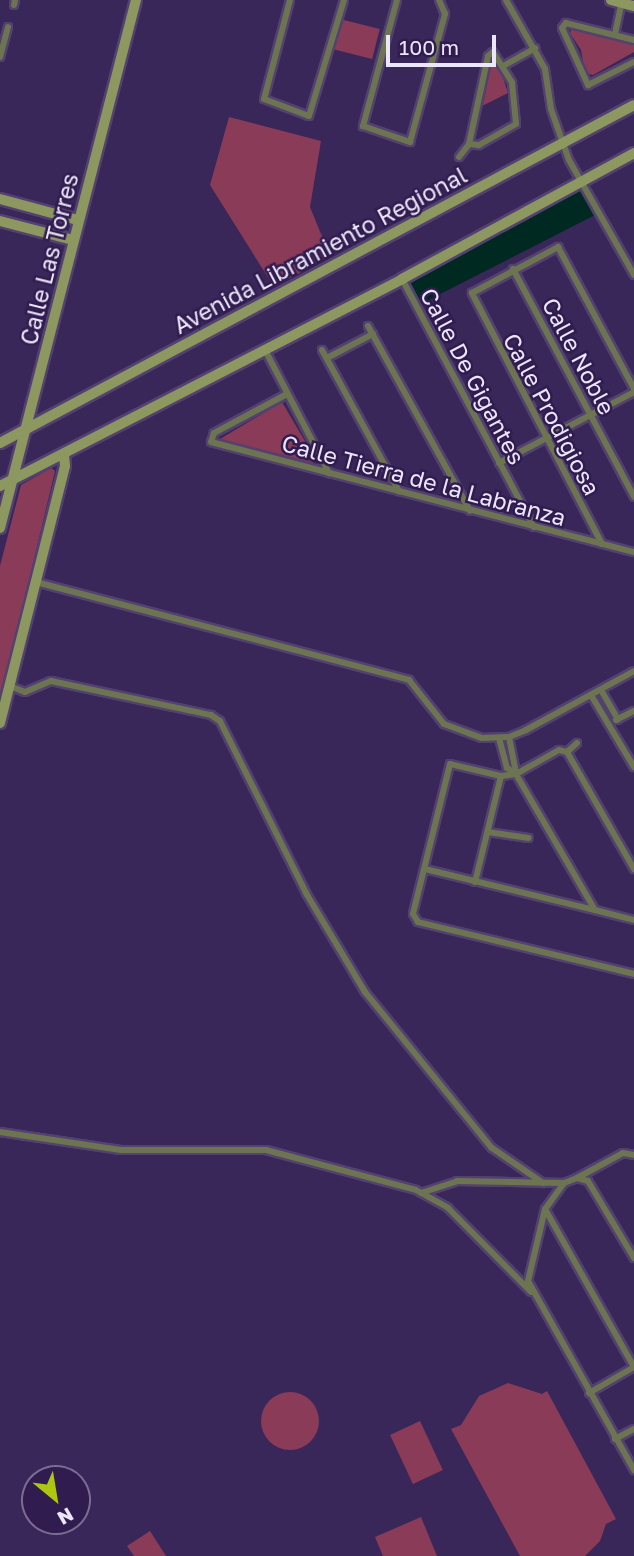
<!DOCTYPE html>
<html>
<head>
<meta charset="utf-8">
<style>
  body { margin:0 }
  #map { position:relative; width:634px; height:1556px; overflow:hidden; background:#3a275a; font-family:"Golos Text",sans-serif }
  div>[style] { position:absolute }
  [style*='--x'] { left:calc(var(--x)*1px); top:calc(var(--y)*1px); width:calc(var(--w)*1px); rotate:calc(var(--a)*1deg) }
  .green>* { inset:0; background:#893b58; transform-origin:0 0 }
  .round { border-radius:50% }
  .water>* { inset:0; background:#002922; transform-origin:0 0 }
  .roads { filter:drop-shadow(2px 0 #534270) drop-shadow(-2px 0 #534270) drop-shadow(0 2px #534270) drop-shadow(0 -2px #534270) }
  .street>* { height:6px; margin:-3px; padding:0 3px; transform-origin:3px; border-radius:3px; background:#6c7451 }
  .secondary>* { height:10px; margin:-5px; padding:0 5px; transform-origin:5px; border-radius:5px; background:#8c9860 }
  span { translate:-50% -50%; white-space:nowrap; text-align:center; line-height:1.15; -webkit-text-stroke:5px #301c4f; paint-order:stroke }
  .street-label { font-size:23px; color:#ece6fa }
  .north { position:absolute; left:21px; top:1465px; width:70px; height:70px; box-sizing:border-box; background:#301c4f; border:2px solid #7b6d93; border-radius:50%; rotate:150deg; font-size:19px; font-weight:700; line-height:28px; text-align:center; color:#ece6fa }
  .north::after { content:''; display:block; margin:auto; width:24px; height:32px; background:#adc60f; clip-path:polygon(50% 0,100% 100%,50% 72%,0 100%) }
  .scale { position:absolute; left:386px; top:35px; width:110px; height:32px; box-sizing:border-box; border:4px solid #ece6fa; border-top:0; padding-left:9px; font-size:21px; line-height:24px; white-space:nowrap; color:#ece6fa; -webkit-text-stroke:5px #301c4f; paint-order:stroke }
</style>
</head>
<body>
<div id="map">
  <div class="green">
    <div style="left:336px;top:18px;width:45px;height:31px;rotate:14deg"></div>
    <div style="clip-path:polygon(572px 27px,634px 42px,634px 52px,593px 75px,585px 73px,581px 50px,570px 33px)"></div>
    <div style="clip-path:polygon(491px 63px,501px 72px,508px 93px,480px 107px)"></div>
    <div style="clip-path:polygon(229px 117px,321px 141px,310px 207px,330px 256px,274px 287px,210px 185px)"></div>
    <div style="clip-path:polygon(282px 402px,316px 460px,313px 463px,220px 439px)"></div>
    <div style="clip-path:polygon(51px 468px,55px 471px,0 703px,0 566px,21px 485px)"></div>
    <div style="clip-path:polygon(508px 1383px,542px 1394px,547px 1391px,616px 1519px,606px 1524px,600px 1541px,585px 1556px,520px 1556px,451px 1429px,461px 1425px,479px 1396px)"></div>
    <div class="round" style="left:261px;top:1392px;width:58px;height:58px"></div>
    <div style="left:420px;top:1421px;width:54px;height:33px;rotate:65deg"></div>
    <div style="clip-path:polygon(421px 1517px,437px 1556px,383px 1556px,375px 1537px)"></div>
    <div style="clip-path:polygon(150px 1531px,166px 1556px,134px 1556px,127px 1546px)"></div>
  </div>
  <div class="water">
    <div style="left:580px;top:188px;width:31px;height:194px;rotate:63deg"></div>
  </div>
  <div class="roads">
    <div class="street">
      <div style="--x:290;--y:0;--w:102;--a:104.7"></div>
      <div style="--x:264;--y:99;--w:48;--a:20.7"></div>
      <div style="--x:309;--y:116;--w:121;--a:-73.2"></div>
      <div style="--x:397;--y:0;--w:131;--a:105.1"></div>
      <div style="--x:363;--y:126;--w:50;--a:18.8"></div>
      <div style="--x:410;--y:142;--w:133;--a:-74.7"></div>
      <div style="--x:445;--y:14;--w:15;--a:-113"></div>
      <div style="--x:506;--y:0;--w:79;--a:60.5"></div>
      <div style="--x:545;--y:69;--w:40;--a:81.5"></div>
      <div style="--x:551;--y:109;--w:54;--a:70.6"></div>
      <div style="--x:569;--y:160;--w:132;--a:60.5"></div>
      <div style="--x:14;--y:5;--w:5;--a:-79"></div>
      <div style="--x:615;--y:34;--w:33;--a:-78"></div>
      <div style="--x:634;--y:40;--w:70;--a:-166"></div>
      <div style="--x:566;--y:23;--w:6;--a:129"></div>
      <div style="--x:562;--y:28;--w:63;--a:65.5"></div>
      <div style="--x:588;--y:85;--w:51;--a:-26.6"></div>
      <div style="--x:0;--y:57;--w:31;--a:-75"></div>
      <div style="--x:503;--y:66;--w:37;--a:-29"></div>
      <div style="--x:459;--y:157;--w:16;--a:-52"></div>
      <div style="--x:469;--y:144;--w:90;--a:-77.8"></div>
      <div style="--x:488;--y:56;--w:6;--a:-39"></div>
      <div style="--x:493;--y:52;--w:36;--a:58"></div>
      <div style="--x:512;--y:83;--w:41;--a:84.4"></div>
      <div style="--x:516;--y:124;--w:43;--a:150.4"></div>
      <div style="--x:479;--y:145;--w:10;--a:-174"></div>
      <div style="--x:513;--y:269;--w:258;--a:62"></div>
      <div style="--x:402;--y:279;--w:281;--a:62"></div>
      <div style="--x:368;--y:326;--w:211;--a:61.1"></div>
      <div style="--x:265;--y:350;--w:139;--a:62.5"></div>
      <div style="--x:322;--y:350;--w:161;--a:61.4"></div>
      <div style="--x:327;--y:358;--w:52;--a:-27.6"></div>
      <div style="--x:287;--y:394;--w:83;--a:151.9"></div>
      <div style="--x:214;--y:433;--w:9;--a:108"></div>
      <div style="--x:211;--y:442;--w:437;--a:14.6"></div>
      <div style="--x:499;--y:463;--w:153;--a:-27.7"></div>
      <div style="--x:602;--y:544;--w:283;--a:-117.4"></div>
      <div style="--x:472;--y:293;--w:98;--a:-28.1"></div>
      <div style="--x:558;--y:247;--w:161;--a:61.8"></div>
      <div style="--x:36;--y:582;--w:386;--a:14.7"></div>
      <div style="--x:409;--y:680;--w:56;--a:51.5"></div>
      <div style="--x:444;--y:724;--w:40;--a:20.2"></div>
      <div style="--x:482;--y:738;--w:27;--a:-2"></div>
      <div style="--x:509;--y:737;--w:18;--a:-22"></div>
      <div style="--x:526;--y:730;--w:123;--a:-28.6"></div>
      <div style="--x:10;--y:686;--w:16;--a:22"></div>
      <div style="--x:25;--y:692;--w:28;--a:-23"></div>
      <div style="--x:51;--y:681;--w:164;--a:12"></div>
      <div style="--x:211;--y:715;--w:11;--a:34"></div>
      <div style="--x:220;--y:721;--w:192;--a:63.4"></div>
      <div style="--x:306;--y:893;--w:115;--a:59.2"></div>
      <div style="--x:365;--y:992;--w:201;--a:50.9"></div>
      <div style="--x:492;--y:1148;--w:62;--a:34.5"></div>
      <div style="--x:601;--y:690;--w:34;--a:60"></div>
      <div style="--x:591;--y:695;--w:84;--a:59.2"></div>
      <div style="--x:616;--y:720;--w:20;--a:-27"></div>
      <div style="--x:509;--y:737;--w:38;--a:79"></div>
      <div style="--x:577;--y:743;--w:13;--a:138"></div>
      <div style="--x:567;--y:752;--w:8;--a:-166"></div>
      <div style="--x:559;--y:750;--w:49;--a:150.8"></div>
      <div style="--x:516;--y:774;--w:15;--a:172"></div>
      <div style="--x:501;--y:776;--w:52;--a:-166.8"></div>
      <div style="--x:450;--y:764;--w:154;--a:103.9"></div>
      <div style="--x:413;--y:914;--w:9;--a:58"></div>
      <div style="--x:418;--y:922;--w:222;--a:13.5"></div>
      <div style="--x:567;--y:752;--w:135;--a:60.2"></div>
      <div style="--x:488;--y:832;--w:41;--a:8.3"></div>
      <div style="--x:425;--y:869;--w:175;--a:13.6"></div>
      <div style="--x:595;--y:910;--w:157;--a:-120.2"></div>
      <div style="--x:516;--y:774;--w:11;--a:-146"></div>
      <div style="--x:507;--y:768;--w:30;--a:-105"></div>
      <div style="--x:475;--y:882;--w:109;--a:-76.2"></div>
      <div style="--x:595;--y:910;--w:40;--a:14.4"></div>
      <div style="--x:0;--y:1132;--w:122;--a:8.5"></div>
      <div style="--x:121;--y:1150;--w:145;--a:0"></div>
      <div style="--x:266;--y:1150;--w:155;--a:14.9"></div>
      <div style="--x:416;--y:1190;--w:37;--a:29"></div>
      <div style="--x:448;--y:1208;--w:118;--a:45.3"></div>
      <div style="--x:577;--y:1178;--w:52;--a:-28.5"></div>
      <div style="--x:623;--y:1153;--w:11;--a:10"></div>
      <div style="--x:421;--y:1193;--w:38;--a:-18"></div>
      <div style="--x:457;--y:1181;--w:107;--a:1.1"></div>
      <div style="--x:545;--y:1209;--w:181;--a:60.6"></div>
      <div style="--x:634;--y:1258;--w:90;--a:-120.9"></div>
      <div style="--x:588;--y:1181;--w:11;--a:-165"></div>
      <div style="--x:577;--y:1178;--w:14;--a:159"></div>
      <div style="--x:564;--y:1183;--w:32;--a:126"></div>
      <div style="--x:545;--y:1209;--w:74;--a:103.3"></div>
      <div style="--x:528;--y:1281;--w:217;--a:60.7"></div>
      <div style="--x:589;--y:1393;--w:52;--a:-30"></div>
      <div style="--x:615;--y:1439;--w:21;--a:-28"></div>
    </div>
    <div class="secondary">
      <div style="--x:611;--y:0;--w:24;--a:15"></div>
      <div style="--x:0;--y:199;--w:81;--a:15.1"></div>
      <div style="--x:0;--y:221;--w:75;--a:14.6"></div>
      <div style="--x:0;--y:443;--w:718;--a:-28.06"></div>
      <div style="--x:0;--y:486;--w:452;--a:-27.2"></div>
      <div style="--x:402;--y:279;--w:264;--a:-28.5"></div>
      <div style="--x:0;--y:528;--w:545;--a:-75.56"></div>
      <div style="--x:0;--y:723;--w:265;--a:-75.8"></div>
      <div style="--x:65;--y:466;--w:12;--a:-95"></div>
    </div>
  </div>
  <div class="street-label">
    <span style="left:320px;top:250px;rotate:-28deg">Avenida Libramiento Regional</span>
    <span style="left:49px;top:259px;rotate:-76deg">Calle Las Torres</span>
    <span style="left:579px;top:356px;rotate:62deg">Calle Noble</span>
    <span style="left:473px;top:376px;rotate:62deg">Calle De Gigantes</span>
    <span style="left:552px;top:414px;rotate:62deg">Calle Prodigiosa</span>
    <span style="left:424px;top:480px;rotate:15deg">Calle Tierra de la Labranza</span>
  </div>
  <div class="north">N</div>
  <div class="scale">100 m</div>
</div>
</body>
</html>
